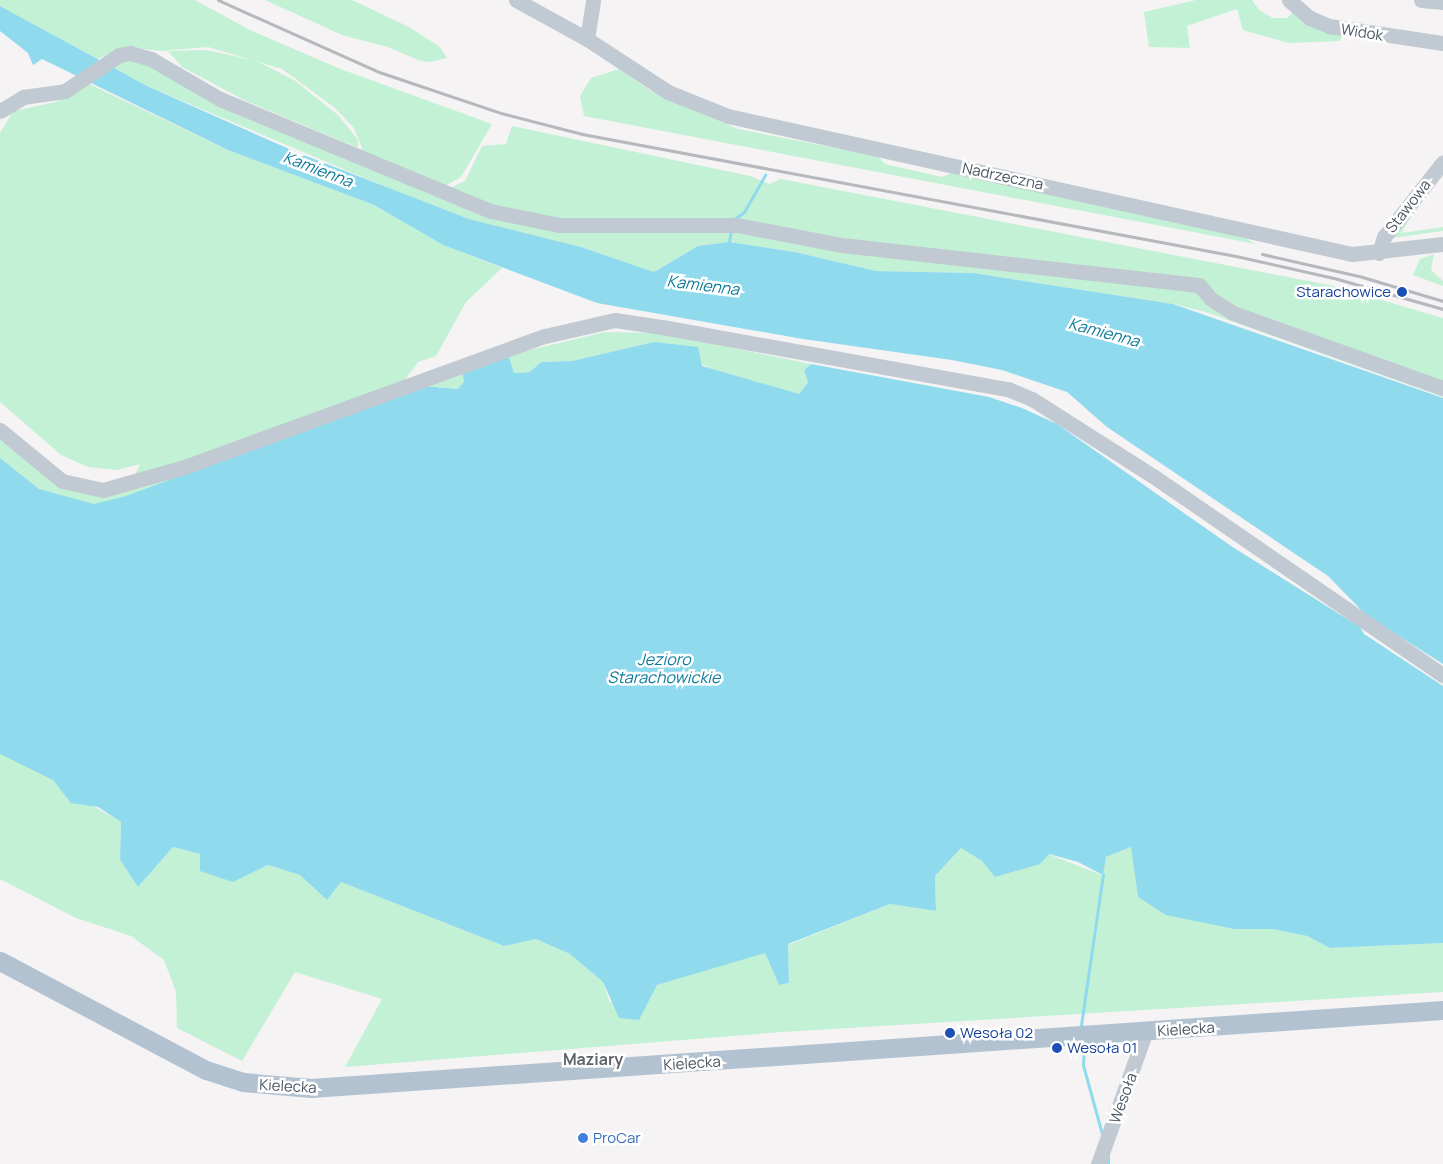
<!DOCTYPE html>
<html>
<head>
<meta charset="utf-8">
<style>
  body { margin:0 }
  #map { position:relative; width:1443px; height:1164px; overflow:hidden; background:#f5f3f3; font-family:Manrope,sans-serif }
  div>[style] { position:absolute }
  [style*='--x'] { left:calc(var(--x)*1px); top:calc(var(--y)*1px); width:calc(var(--w)*1px); rotate:calc(var(--a)*1deg) }
  .green>* { inset:0; background:#c3f1d5 }
  .water>* { inset:0; background:#90daee }
  .stream>* { height:3px; margin:-1.5px; padding:0 1.5px; transform-origin:1.5px; border-radius:1.5px; background:#90daee }
  .minor>* { height:15px; margin:-7.5px; padding:0 7.5px; transform-origin:7.5px; border-radius:7.5px; background:#c1cad2 }
  .major>* { height:19px; margin:-9.5px; padding:0 9.5px; transform-origin:9.5px; border-radius:9.5px; background:#b3c2d1 }
  .rail>* { height:3px; margin:-1.5px; padding:0 1.5px; transform-origin:1.5px; border-radius:1.5px; background:#b5b8bd }
  .dots>* { width:14px; height:14px; translate:-50% -50%; box-sizing:border-box; border:2px solid #fff; border-radius:50% }
  span { translate:-50% -50%; white-space:nowrap; text-align:center; line-height:1.15; -webkit-text-stroke:5px #fff; paint-order:stroke }
  .street-label { font-size:15px; color:#4a5661 }
  .transit-label { font-size:15px; color:#164399 }
  .right { translate:-100% -50%; text-align:right }
  .left { translate:0 -50%; text-align:left }
  .shop-label { font-size:15px; color:#366cbe }
  .water-label { font-size:16px; color:#0c7c9b; font-style:italic }
  .neighbourhood-label { font-size:16px; color:#5f6368; font-weight:700 }
</style>
</head>
<body>
<div id="map">
  <div class="green">
    <div style="clip-path:polygon(0 0,195px 0,250px 30px,338px 68px,492px 124px,461px 177px,442px 188px,365px 156px,354px 128px,335px 108px,282px 69px,208px 47px,161px 51px,126px 47px,97px 59px,0 6px)"></div>
    <div style="clip-path:polygon(265px 0,352px 0,409px 27px,440px 47px,447px 58px,430px 62px,418px 60px,388px 47px,342px 35px)"></div>
    <div style="clip-path:polygon(1196px 0,1252px 0,1259px 10px,1273px 18px,1287px 18px,1294px 11px,1343px 34px,1340px 41px,1289px 43px,1243px 30px,1237px 9px,1187px 26px,1190px 48px,1149px 47px,1144px 12px)"></div>
    <div style="clip-path:polygon(207px 50px,256px 61px,294px 80px,338px 115px,358px 140px,358px 148px,246px 101px,182px 67px,168px 51px)"></div>
    <div style="clip-path:polygon(116px 60px,140px 60px,433px 196px,465px 181px,482px 146px,506px 144px,512px 126px,750px 176px,769px 184px,781px 179px,1334px 286px,1443px 318px,1443px 397px,1206px 312px,1173px 304px,973px 273px,876px 271px,795px 252px,729px 242px,698px 246px,654px 272px,581px 247px,469px 219px,393px 190px,147px 86px,111px 67px)"></div>
    <div style="clip-path:polygon(619px 69px,651px 91px,738px 129px,878px 156px,885px 164px,942px 177px,954px 172px,1243px 237px,1256px 244px,584px 116px,580px 96px,591px 78px)"></div>
    <div style="clip-path:polygon(85px 82px,228px 150px,374px 205px,443px 245px,502px 268px,466px 302px,436px 356px,418px 362px,91px 805px,121px 822px,120px 860px,138px 887px,173px 847px,200px 854px,232px 882px,268px 865px,300px 875px,327px 900px,341px 882px,504px 946px,536px 939px,570px 954px,603px 982px,610px 1003px,657px 985px,765px 952px,779px 985px,789px 983px,788px 945px,890px 904px,936px 911px,935px 876px,961px 848px,982px 861px,1048px 854px,1102px 875px,1106px 857px,1132px 847px,1138px 897px,1234px 929px,1272px 929px,1307px 936px,1330px 948px,1443px 943px,1443px 992px,782px 1032px,345px 1067px,382px 999px,295px 972px,242px 1061px,177px 1028px,176px 992px,164px 960px,131px 936px,76px 918px,0 879px,0 437px,59px 485px,128px 491px,140px 464px,117px 470px,88px 467px,61px 455px,0 402px,0 133px,13px 111px,56px 102px,74px 93px)"></div>
    <div style="clip-path:polygon(1407px 211px,1412px 215px,1401px 233px,1443px 227px,1443px 231px,1392px 238px)"></div>
    <div style="clip-path:polygon(1434px 254px,1431px 270px,1443px 281px,1443px 286px,1413px 275px,1420px 259px)"></div>
    <div style="clip-path:polygon(605px 332px,658px 333px,811px 364px,804px 370px,808px 381px,799px 394px,778px 390px,720px 373px,654px 342px,572px 361px,541px 362px,530px 372px,514px 373px,509px 357px,458px 389px,424px 386px,513px 354px)"></div>
  </div>
  <div class="water">
    <div style="clip-path:polygon(0 6px,147px 86px,296px 152px,469px 219px,581px 247px,654px 272px,698px 246px,729px 242px,795px 252px,876px 271px,973px 273px,1173px 304px,1443px 398px,1443px 664px,1367px 616px,1328px 576px,1107px 427px,1067px 392px,1002px 370px,952px 360px,803px 339px,597px 303px,443px 245px,374px 205px,228px 150px,42px 59px,33px 65px,28px 53px,0 31px)"></div>
    <div style="clip-path:polygon(654px 342px,698px 347px,702px 366px,799px 394px,808px 382px,804px 370px,811px 364px,989px 397px,1022px 408px,1057px 424px,1231px 546px,1360px 627px,1364px 634px,1443px 686px,1443px 943px,1330px 948px,1307px 936px,1272px 929px,1234px 929px,1166px 915px,1138px 897px,1131px 847px,1106px 857px,1103px 875px,1078px 862px,1049px 854px,1040px 864px,995px 877px,982px 861px,961px 848px,935px 876px,936px 911px,890px 904px,788px 944px,789px 983px,779px 985px,765px 953px,657px 985px,639px 1020px,619px 1018px,603px 982px,570px 954px,536px 939px,504px 946px,341px 882px,327px 900px,300px 875px,268px 865px,233px 882px,200px 871px,200px 854px,173px 847px,138px 887px,120px 860px,121px 822px,98px 807px,71px 803px,53px 780px,0 754px,0 458px,39px 489px,94px 504px,126px 496px,424px 386px,458px 389px,464px 382px,463px 374px,509px 357px,514px 373px,530px 372px,541px 362px,572px 361px)"></div>
  </div>
  <div class="stream">
    <div style="--x:733;--y:220;--w:14;--a:-36"></div>
    <div style="--x:744;--y:212;--w:43;--a:-60.4"></div>
    <div style="--x:729;--y:242;--w:12;--a:-81"></div>
    <div style="--x:1081;--y:1025;--w:152;--a:-81.7"></div>
    <div style="--x:1084;--y:1047;--w:18;--a:93"></div>
    <div style="--x:1083;--y:1065;--w:72;--a:74.6"></div>
    <div style="--x:1108;--y:1164;--w:9;--a:-90"></div>
  </div>
  <div class="minor">
    <div style="--x:516;--y:0;--w:81;--a:28.8"></div>
    <div style="--x:587;--y:39;--w:97;--a:33.2"></div>
    <div style="--x:668;--y:92;--w:65;--a:21.8"></div>
    <div style="--x:728;--y:116;--w:639;--a:12.47"></div>
    <div style="--x:1352;--y:254;--w:92;--a:-6.3"></div>
    <div style="--x:1289;--y:0;--w:28;--a:41"></div>
    <div style="--x:1310;--y:18;--w:21;--a:23"></div>
    <div style="--x:1329;--y:26;--w:115;--a:8.5"></div>
    <div style="--x:1421;--y:0;--w:22;--a:5"></div>
    <div style="--x:587;--y:39;--w:39;--a:-81"></div>
    <div style="--x:0;--y:111;--w:27;--a:-31"></div>
    <div style="--x:23;--y:97;--w:42;--a:-8.1"></div>
    <div style="--x:65;--y:91;--w:65;--a:-33.7"></div>
    <div style="--x:119;--y:55;--w:11;--a:-10"></div>
    <div style="--x:130;--y:53;--w:22;--a:16"></div>
    <div style="--x:151;--y:59;--w:80;--a:30.1"></div>
    <div style="--x:220;--y:99;--w:293;--a:22.5"></div>
    <div style="--x:491;--y:211;--w:69;--a:11.6"></div>
    <div style="--x:559;--y:225;--w:178;--a:0"></div>
    <div style="--x:737;--y:225;--w:107;--a:10.8"></div>
    <div style="--x:842;--y:245;--w:359;--a:6.4"></div>
    <div style="--x:1199;--y:285;--w:18;--a:49"></div>
    <div style="--x:1211;--y:299;--w:26;--a:32"></div>
    <div style="--x:1233;--y:313;--w:223;--a:19.7"></div>
    <div style="--x:1379;--y:253;--w:17;--a:-73"></div>
    <div style="--x:1384;--y:237;--w:95;--a:-51.8"></div>
    <div style="--x:0;--y:430;--w:80;--a:39.4"></div>
    <div style="--x:62;--y:481;--w:42;--a:12.4"></div>
    <div style="--x:103;--y:490;--w:87;--a:-15.9"></div>
    <div style="--x:187;--y:466;--w:381;--a:-20"></div>
    <div style="--x:545;--y:336;--w:72;--a:-12.9"></div>
    <div style="--x:615;--y:320;--w:48;--a:8.5"></div>
    <div style="--x:662;--y:327;--w:352;--a:10.2"></div>
    <div style="--x:1008;--y:389;--w:26;--a:23"></div>
    <div style="--x:1032;--y:399;--w:143;--a:32.5"></div>
    <div style="--x:1153;--y:476;--w:352;--a:34.5"></div>
    <div style="--x:1098;--y:1164;--w:141;--a:-70.2"></div>
  </div>
  <div class="major">
    <div style="--x:0;--y:961;--w:233;--a:27.9"></div>
    <div style="--x:206;--y:1070;--w:39;--a:18"></div>
    <div style="--x:243;--y:1082;--w:68;--a:5"></div>
    <div style="--x:311;--y:1088;--w:1135;--a:-3.94"></div>
  </div>
  <div class="rail">
    <div style="--x:218;--y:0;--w:176;--a:24.1"></div>
    <div style="--x:379;--y:72;--w:129;--a:18.6"></div>
    <div style="--x:501;--y:113;--w:84;--a:14.5"></div>
    <div style="--x:582;--y:134;--w:665;--a:10.57"></div>
    <div style="--x:1236;--y:256;--w:100;--a:12.7"></div>
    <div style="--x:1334;--y:278;--w:113;--a:15.9"></div>
    <div style="--x:1262;--y:254;--w:99;--a:12.8"></div>
    <div style="--x:1359;--y:276;--w:88;--a:16.6"></div>
  </div>
  <div class="dots">
    <div style="left:1402px;top:292px;background:#1a4fb4"></div>
    <div style="left:950px;top:1033px;background:#1a4fb4"></div>
    <div style="left:1057px;top:1048px;background:#1a4fb4"></div>
    <div style="left:583px;top:1138px;background:#3f7fe0"></div>
  </div>
  <div class="street-label">
    <span style="left:1362px;top:32px;rotate:9deg">Widok</span>
    <span style="left:1003px;top:176px;rotate:12deg">Nadrzeczna</span>
    <span style="left:1408px;top:206px;rotate:-52deg">Stawowa</span>
    <span style="left:1186px;top:1029px;rotate:-4deg">Kielecka</span>
    <span style="left:692px;top:1063px;rotate:-4deg">Kielecka</span>
    <span style="left:288px;top:1086px;rotate:3deg">Kielecka</span>
    <span style="left:1123px;top:1098px;rotate:-70deg">Wesoła</span>
  </div>
  <div class="transit-label">
    <span class="right" style="left:1391px;top:292px">Starachowice</span>
    <span class="left" style="left:960px;top:1033px">Wesoła 02</span>
    <span class="left" style="left:1067px;top:1048px">Wesoła 01</span>
  </div>
  <div class="shop-label">
    <span class="left" style="left:593px;top:1138px">ProCar</span>
  </div>
  <div class="water-label">
    <span style="left:318px;top:169px;rotate:21deg">Kamienna</span>
    <span style="left:703px;top:285px;rotate:7deg">Kamienna</span>
    <span style="left:1104px;top:332px;rotate:15deg">Kamienna</span>
    <span style="left:664px;top:668px">Jezioro<br>Starachowickie</span>
  </div>
  <div class="neighbourhood-label">
    <span style="left:593px;top:1059px">Maziary</span>
  </div>
</div>
</body>
</html>
